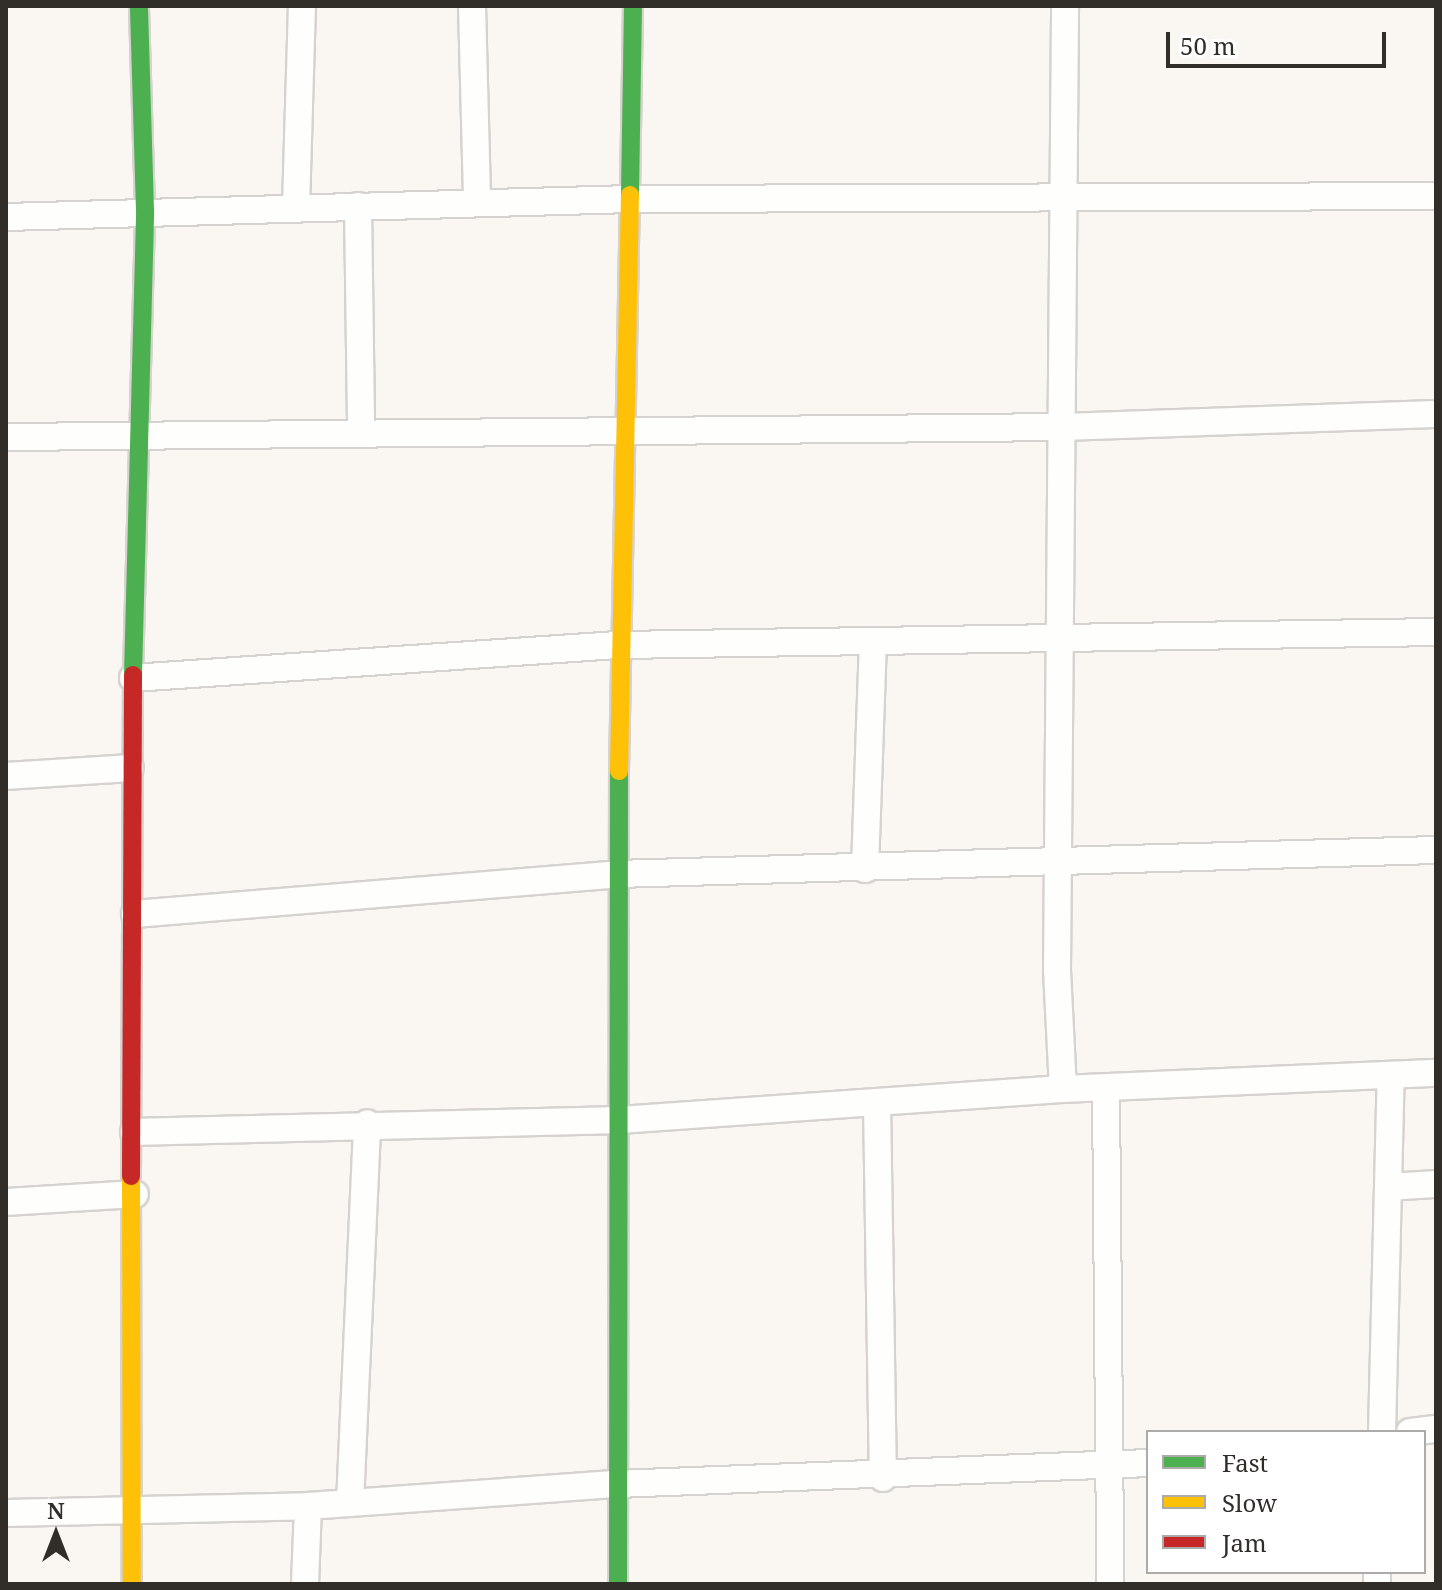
<!DOCTYPE html>
<html>
<head>
<meta charset="utf-8">
<style>
  body { margin:0 }
  #map { position:relative; width:1442px; height:1590px; overflow:hidden; background:#faf6f2; font-family:"Noto Serif",serif }
  div>[style] { position:absolute }
  [style*='--x'] { left:calc(var(--x)*1px); top:calc(var(--y)*1px); width:calc(var(--w)*1px); rotate:calc(var(--a)*1deg) }
  .roads { filter:drop-shadow(2px 0 #d6d2cf) drop-shadow(-2px 0 #d6d2cf) drop-shadow(0 2px #d6d2cf) drop-shadow(0 -2px #d6d2cf) }
  .street>* { height:26px; margin:-13px; padding:0 13px; transform-origin:13px; border-radius:13px; background:#fefefd }
  .fast>* { height:18px; margin:-9px; padding:0 9px; transform-origin:9px; border-radius:9px; background:#4caf50 }
  .slow>* { height:18px; margin:-9px; padding:0 9px; transform-origin:9px; border-radius:9px; background:#ffc107 }
  .jam>* { height:18px; margin:-9px; padding:0 9px; transform-origin:9px; border-radius:9px; background:#c62828 }
  span { translate:-50% -50%; white-space:nowrap; text-align:center; line-height:1.15; -webkit-text-stroke:8px #fff; paint-order:stroke }
  .frame { position:absolute; inset:0; border:8px solid #312d29; pointer-events:none }
  .legend { position:absolute; left:1146px; top:1430px; width:280px; height:144px; box-sizing:border-box; background:#fff; border:2px solid #adaba9; margin:0; padding:10px 14px; list-style:none; font-size:24px; color:#312d29 }
  .legend li { display:flex; align-items:center; gap:16px; height:40px }
  .legend b { width:40px; border:2px solid #adaba9 }
  .north { position:absolute; left:16px; top:1494px; width:80px; height:80px; -webkit-text-stroke:6px #fff; paint-order:stroke; rotate:0deg; font-size:22px; font-weight:700; line-height:32px; text-align:center; color:#312d29 }
  .north::after { content:''; display:block; margin:auto; width:28px; height:36px; background:#312d29; clip-path:polygon(50% 0,100% 100%,50% 72%,0 100%) }
  .scale { position:absolute; left:1166px; top:32px; width:220px; height:36px; box-sizing:border-box; border:4px solid #312d29; border-top:0; padding-left:10px; font-size:24px; line-height:28px; white-space:nowrap; color:#312d29; -webkit-text-stroke:6px #fff; paint-order:stroke }
</style>
</head>
<body>
<div id="map">
  <div class="roads">
    <div class="street">
      <div style="--x:472;--y:6;--w:197;--a:88.5"></div>
      <div style="--x:358;--y:206;--w:225;--a:89.2"></div>
      <div style="--x:296;--y:207;--w:201;--a:-88.3"></div>
      <div style="--x:6;--y:217;--w:624;--a:-1.65"></div>
      <div style="--x:630;--y:199;--w:806;--a:-0.21"></div>
      <div style="--x:6;--y:437;--w:1055;--a:-0.54"></div>
      <div style="--x:1061;--y:427;--w:375;--a:-2"></div>
      <div style="--x:133;--y:678;--w:488;--a:-3.9"></div>
      <div style="--x:620;--y:645;--w:816;--a:-0.91"></div>
      <div style="--x:6;--y:776;--w:124;--a:-3.7"></div>
      <div style="--x:865;--y:869;--w:226;--a:-88"></div>
      <div style="--x:135;--y:914;--w:484;--a:-4.7"></div>
      <div style="--x:617;--y:874;--w:819;--a:-1.68"></div>
      <div style="--x:1063;--y:1089;--w:119;--a:-92.9"></div>
      <div style="--x:1057;--y:970;--w:964;--a:-89.52"></div>
      <div style="--x:1106;--y:1089;--w:495;--a:89.5"></div>
      <div style="--x:877;--y:1102;--w:376;--a:89.1"></div>
      <div style="--x:134;--y:1132;--w:484;--a:-1.4"></div>
      <div style="--x:618;--y:1120;--w:446;--a:-4"></div>
      <div style="--x:1063;--y:1089;--w:373;--a:-2.5"></div>
      <div style="--x:1389;--y:1187;--w:47;--a:-3.7"></div>
      <div style="--x:6;--y:1202;--w:129;--a:-3.5"></div>
      <div style="--x:1382;--y:1432;--w:357;--a:-88.6"></div>
      <div style="--x:1410;--y:1432;--w:26;--a:-7"></div>
      <div style="--x:350;--y:1503;--w:380;--a:-87.4"></div>
      <div style="--x:6;--y:1513;--w:302;--a:-1.3"></div>
      <div style="--x:308;--y:1506;--w:310;--a:-4.1"></div>
      <div style="--x:617;--y:1484;--w:531;--a:-2.26"></div>
      <div style="--x:305;--y:1584;--w:78;--a:-87.8"></div>
      <div style="--x:1377;--y:1584;--w:12;--a:-90"></div>
    </div>
    <div class="fast">
      <div style="--x:630;--y:195;--w:189;--a:-89.1"></div>
      <div style="--x:133;--y:675;--w:464;--a:-88.5"></div>
      <div style="--x:145;--y:211;--w:205;--a:-91.7"></div>
      <div style="--x:618;--y:1584;--w:813;--a:-89.93"></div>
    </div>
    <div class="slow">
      <div style="--x:619;--y:771;--w:576;--a:-88.91"></div>
      <div style="--x:131;--y:1176;--w:408;--a:89.9"></div>
    </div>
    <div class="jam">
      <div style="--x:131;--y:1176;--w:501;--a:-89.77"></div>
    </div>
  </div>
  <div class="frame"></div>
  <ul class="legend">
  <li><b style="height:10px;background:#4caf50"></b>Fast</li>
  <li><b style="height:10px;background:#ffc107"></b>Slow</li>
  <li><b style="height:10px;background:#c62828"></b>Jam</li>
  </ul>
  <div class="north">N</div>
  <div class="scale">50 m</div>
</div>
</body>
</html>
